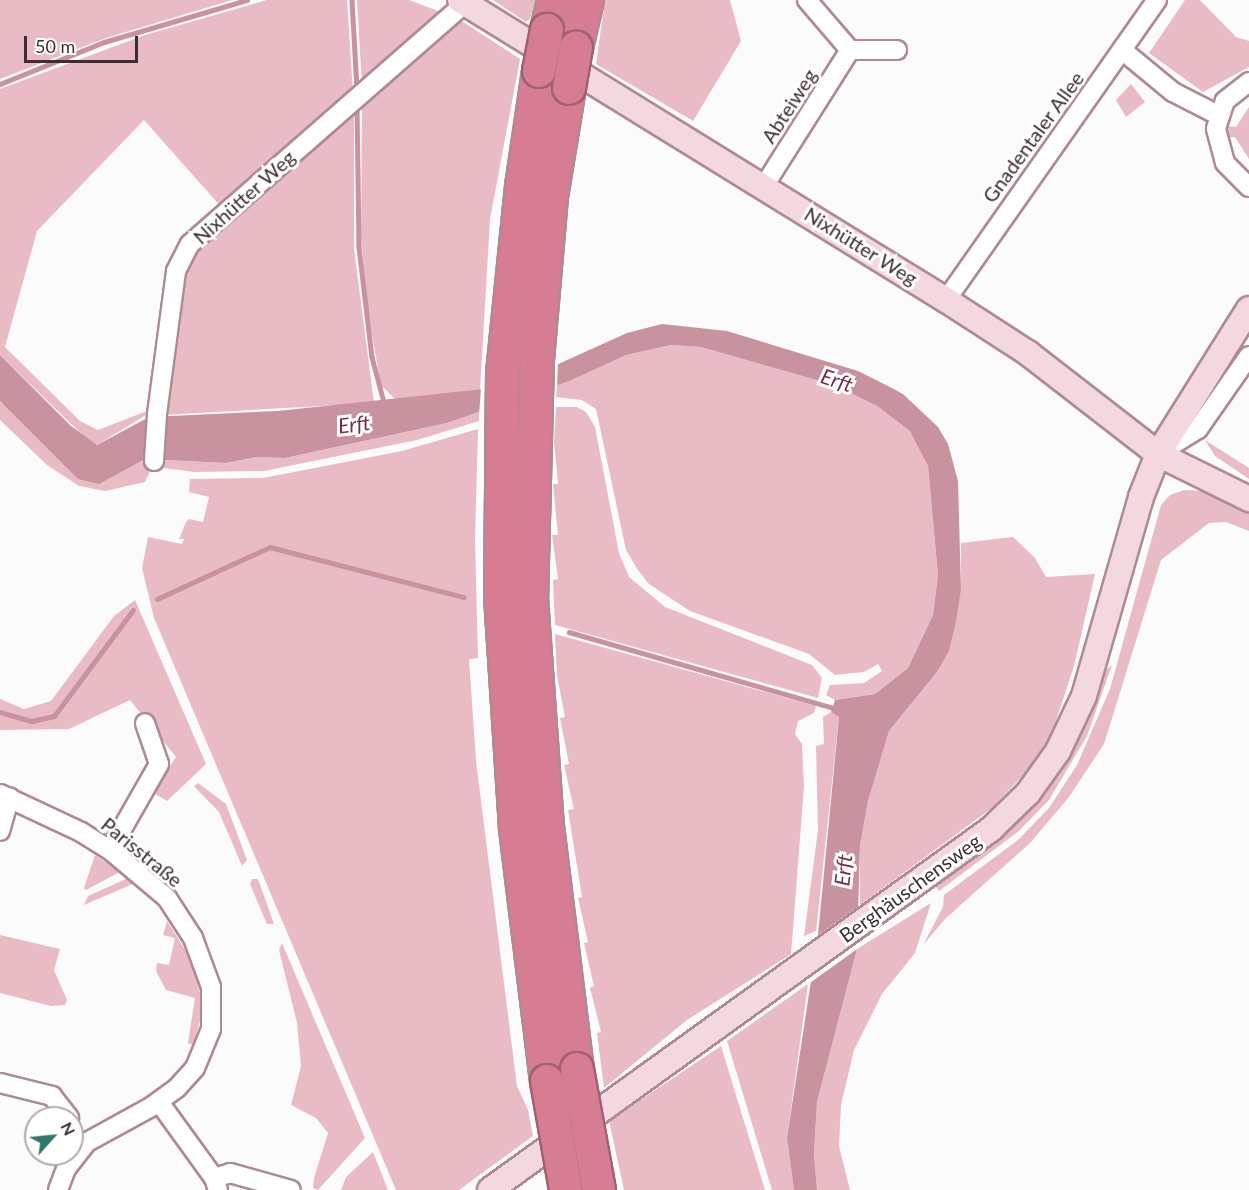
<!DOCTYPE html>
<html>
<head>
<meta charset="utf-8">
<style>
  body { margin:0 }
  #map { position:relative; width:1249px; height:1190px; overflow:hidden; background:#fbfbfb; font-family:Lato,sans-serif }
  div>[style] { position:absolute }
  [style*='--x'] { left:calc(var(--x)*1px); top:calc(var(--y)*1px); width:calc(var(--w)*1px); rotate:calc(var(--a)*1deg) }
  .green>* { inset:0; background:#e8bbc5 }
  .water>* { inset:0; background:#c8929e }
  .pier>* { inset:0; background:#fbfbfb }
  .stream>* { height:4.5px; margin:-2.25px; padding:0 2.25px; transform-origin:2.25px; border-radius:2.25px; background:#c8929e }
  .roads { filter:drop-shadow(2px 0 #ae8b93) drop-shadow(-2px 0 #ae8b93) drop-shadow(0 2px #ae8b93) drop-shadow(0 -2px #ae8b93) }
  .minor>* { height:18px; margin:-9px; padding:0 9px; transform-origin:9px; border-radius:9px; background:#fff }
  .secondary>* { height:24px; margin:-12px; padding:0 12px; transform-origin:12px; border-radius:12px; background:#f3d8df }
  .motorway>* { height:32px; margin:-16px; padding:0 16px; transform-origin:16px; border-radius:16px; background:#d67c93 }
  .bridges { filter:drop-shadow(2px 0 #a06171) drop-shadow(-2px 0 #a06171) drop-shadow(0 2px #a06171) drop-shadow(0 -2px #a06171) }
  .motorway-bridge>* { height:32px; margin:-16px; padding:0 16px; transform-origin:16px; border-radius:16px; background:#d67c93 }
  span { translate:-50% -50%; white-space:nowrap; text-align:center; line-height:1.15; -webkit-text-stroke:6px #fff; paint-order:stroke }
  .street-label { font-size:20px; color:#3c2e31 }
  .water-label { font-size:21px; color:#722f43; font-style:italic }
  .north { position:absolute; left:24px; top:1106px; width:60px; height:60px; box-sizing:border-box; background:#fff; border:2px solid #b1abad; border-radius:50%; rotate:63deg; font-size:16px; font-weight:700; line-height:24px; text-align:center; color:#3c2e31 }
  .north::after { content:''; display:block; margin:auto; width:21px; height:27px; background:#30776e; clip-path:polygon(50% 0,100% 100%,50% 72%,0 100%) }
  .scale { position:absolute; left:24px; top:36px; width:114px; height:27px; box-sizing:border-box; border:3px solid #3c2e31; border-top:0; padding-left:8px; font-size:18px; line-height:21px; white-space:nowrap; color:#3c2e31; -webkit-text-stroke:4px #fff; paint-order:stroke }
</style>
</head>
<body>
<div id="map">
  <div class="green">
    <div style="clip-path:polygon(0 0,232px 0,106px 38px,0 79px)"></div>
    <div style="clip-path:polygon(267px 0,347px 0,353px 93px,223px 209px,144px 120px,37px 231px,5px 347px,80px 421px,98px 430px,147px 411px,149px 413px,97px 445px,92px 444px,0 355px,0 89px,145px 35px)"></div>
    <div style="clip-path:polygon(357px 0,409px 0,446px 14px,362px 86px)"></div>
    <div style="clip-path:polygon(493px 0,535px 0,530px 19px,526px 22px)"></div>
    <div style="clip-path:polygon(605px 0,730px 0,741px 41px,693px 121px,596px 64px)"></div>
    <div style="clip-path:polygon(1185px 0,1200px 0,1236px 37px,1249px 41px,1249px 67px,1203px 92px,1149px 53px)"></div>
    <div style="clip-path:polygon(457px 18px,520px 59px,490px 219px,480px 391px,396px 400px,381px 385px,368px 312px,361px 236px,362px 101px)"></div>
    <div style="clip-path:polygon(1131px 84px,1145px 102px,1126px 117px,1116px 100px)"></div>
    <div style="clip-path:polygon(1249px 107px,1249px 159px,1235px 137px,1224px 138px,1224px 126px,1236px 127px)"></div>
    <div style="clip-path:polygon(354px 108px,354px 249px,374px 403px,163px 415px,180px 273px,194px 248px)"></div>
    <div style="clip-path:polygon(671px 345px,701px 347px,834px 385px,877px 406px,910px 431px,916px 441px,928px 466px,938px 575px,933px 615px,908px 668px,875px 694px,835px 700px,826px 695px,830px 685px,864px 683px,882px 671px,878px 664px,864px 672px,835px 675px,809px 654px,690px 611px,649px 584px,638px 570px,626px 550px,596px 409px,582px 400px,556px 397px,557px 385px,626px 355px)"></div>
    <div style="clip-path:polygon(0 401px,99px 481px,146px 459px,150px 471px,145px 482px,105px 491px,79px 486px,47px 465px,0 420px)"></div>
    <div style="clip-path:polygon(556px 407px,577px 407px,586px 412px,595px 427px,619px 553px,629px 577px,665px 607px,812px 665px,822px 678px,818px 698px,555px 625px,553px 580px,558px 579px,552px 535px,558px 535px,553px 484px,558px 484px,554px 442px)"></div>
    <div style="clip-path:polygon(479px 412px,479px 421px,417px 440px,264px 471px,194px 472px,164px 468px,161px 460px,225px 463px,257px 457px,285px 458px,447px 423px)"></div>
    <div style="clip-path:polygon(478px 429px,475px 540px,478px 658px,469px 659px,476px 761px,517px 1086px,528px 1110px,533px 1136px,459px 1190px,396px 1190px,154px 618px,142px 568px,148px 537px,182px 544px,184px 539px,179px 539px,186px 522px,189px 519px,203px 522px,209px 497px,189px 492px,190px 479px,263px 478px,402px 451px)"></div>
    <div style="clip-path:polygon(1205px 440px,1249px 468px,1249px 479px,1215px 456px)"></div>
    <div style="clip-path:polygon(1184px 490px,1205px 491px,1249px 505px,1249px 531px,1226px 522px,1209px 523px,1161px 560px,1104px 744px,1069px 797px,1030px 843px,945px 919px,923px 945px,943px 907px,944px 895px,1018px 840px,1049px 808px,1077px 765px,1110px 689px,1161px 505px,1170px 495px)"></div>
    <div style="clip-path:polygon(1013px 537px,1035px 558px,1046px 577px,1095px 574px,1074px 666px,1051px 736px,1040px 757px,992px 808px,860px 905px,860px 846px,868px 801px,889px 731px,937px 672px,949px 650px,961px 590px,961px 543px)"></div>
    <div style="clip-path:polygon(135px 600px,206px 764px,167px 801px,152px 792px,176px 757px,130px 700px,69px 729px,0 730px,0 699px,24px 709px,51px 701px,114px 616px)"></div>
    <div style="clip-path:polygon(555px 634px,816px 706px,814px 713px,798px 721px,795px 734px,802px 744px,804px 786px,791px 954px,687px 1020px,604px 1088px,597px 1033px,601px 1032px,590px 988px,594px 986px,584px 943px,588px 942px,578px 898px,582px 897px,568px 810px,574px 809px,564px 765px,569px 764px,560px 718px,565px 717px,557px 676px)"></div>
    <div style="clip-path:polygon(1112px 665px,1087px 736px,1049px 800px,1019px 831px,939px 891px,933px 882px,958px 864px,1094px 700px,1106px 670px)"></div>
    <div style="clip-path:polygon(831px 712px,839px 717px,816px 931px,804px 936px,818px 830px,816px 746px,824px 744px,823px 717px)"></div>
    <div style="clip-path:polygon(198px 783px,226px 804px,247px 860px,242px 866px,219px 812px,194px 786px)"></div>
    <div style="clip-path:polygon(95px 855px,120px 872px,86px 890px,84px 888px)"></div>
    <div style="clip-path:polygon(128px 878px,135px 883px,84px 905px,88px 896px)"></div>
    <div style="clip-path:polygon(252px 879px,258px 879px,274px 924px,267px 924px,250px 884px)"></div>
    <div style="clip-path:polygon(931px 903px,915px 953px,882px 994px,854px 1050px,841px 1105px,839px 1146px,850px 1190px,817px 1190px,814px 1154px,817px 1102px,857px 949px)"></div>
    <div style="clip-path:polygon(167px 921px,188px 954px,201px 995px,200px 1021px,193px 1045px,188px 1043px,195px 998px,166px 990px,156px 971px,157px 963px,169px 965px,175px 938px,163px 935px)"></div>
    <div style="clip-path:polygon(0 935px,60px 949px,54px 970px,67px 1000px,65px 1005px,51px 1006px,0 993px)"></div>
    <div style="clip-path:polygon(282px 943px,365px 1138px,318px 1190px,313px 1188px,314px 1178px,328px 1133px,316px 1118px,291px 1105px,301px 1066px,297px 1023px,279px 950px)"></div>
    <div style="clip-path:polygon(808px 984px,787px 1138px,794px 1190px,772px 1190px,727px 1041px)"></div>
    <div style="clip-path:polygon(721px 1046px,765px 1190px,624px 1190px,609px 1121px)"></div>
    <div style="clip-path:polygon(373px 1152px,388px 1190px,341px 1190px,346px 1177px)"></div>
  </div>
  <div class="water">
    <div style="clip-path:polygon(662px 324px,727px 331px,858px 371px,886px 385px,903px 394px,938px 427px,948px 444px,958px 481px,961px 590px,956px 621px,949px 651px,937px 672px,889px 731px,868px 801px,860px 846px,857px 949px,817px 1102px,814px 1154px,817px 1190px,794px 1190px,787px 1138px,818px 935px,839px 717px,831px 712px,835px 700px,875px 694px,908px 668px,933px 615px,938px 575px,928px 466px,910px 431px,877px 406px,834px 385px,701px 347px,671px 345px,626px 355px,569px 381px,447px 423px,285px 458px,257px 457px,225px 463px,145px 459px,99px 484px,78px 479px,0 401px,0 355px,71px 426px,97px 445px,149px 417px,278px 411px,493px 388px,525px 379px,627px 333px)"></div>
  </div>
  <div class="pier">
    <div style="clip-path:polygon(558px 361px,557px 388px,479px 415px,481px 388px,524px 376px)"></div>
    <div style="clip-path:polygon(863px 903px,860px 947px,807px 985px,814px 938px)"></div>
  </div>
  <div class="stream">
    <div style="--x:352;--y:0;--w:90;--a:86.8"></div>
    <div style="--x:0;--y:84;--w:112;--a:-22"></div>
    <div style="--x:104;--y:42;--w:149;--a:-16.4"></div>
    <div style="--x:357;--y:104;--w:143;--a:89.2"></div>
    <div style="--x:359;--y:247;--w:111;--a:83.3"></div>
    <div style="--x:372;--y:357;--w:51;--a:75.1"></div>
    <div style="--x:157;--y:599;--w:124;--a:-24.7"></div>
    <div style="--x:270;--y:547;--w:200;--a:14.5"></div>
    <div style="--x:569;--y:632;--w:279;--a:16"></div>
    <div style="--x:0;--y:712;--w:33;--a:16"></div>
    <div style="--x:32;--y:721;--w:23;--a:-13"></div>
    <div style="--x:54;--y:716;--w:132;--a:-53.3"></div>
  </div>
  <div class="roads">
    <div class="minor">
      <div style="--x:807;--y:0;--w:66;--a:49.3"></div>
      <div style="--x:850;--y:50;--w:47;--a:0"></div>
      <div style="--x:1122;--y:50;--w:66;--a:39.5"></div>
      <div style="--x:1173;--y:92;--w:51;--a:27.1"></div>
      <div style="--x:1249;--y:82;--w:31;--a:142"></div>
      <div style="--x:1225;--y:101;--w:29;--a:108"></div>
      <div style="--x:1216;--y:129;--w:35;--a:75"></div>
      <div style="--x:1225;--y:163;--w:34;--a:45"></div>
      <div style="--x:764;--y:186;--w:161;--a:-57.7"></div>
      <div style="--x:946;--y:300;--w:367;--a:-54.9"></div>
      <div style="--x:1159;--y:453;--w:46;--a:-31.6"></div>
      <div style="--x:1198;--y:429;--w:89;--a:-55.1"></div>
      <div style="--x:154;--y:461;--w:47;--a:-86.3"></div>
      <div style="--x:157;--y:414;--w:144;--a:-82.4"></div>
      <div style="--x:176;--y:271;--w:30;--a:-63"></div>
      <div style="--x:190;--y:244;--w:366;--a:-41.2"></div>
      <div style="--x:0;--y:794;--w:89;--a:25.1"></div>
      <div style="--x:81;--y:832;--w:34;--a:32"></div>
      <div style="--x:110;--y:850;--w:75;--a:40.1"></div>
      <div style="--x:167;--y:898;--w:48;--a:57"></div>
      <div style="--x:193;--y:938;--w:52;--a:69.8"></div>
      <div style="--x:211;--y:987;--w:42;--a:90"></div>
      <div style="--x:211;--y:1029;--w:42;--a:112.3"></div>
      <div style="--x:195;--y:1068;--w:27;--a:132"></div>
      <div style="--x:177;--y:1088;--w:32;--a:144"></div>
      <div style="--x:151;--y:1107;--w:73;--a:151.3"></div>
      <div style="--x:87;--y:1142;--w:34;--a:128"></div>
      <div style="--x:66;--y:1169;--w:22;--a:111"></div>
      <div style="--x:0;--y:831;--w:35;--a:-74"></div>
      <div style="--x:110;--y:850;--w:99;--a:-60.3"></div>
      <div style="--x:159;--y:764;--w:43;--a:-108.9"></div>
      <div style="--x:0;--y:1083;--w:54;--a:14"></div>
      <div style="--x:52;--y:1096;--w:28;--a:52"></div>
      <div style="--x:159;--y:1102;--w:94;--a:54.1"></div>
      <div style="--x:214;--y:1178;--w:13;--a:72"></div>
      <div style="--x:214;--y:1178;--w:17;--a:-17"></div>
      <div style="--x:230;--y:1173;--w:63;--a:15.6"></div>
    </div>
    <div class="secondary">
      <div style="--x:460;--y:0;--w:571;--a:31.69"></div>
      <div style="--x:946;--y:300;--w:98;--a:32.9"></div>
      <div style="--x:1028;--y:353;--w:165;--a:37.8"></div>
      <div style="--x:1158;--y:454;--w:102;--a:26.3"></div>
      <div style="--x:490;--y:1190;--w:618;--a:-35.77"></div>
      <div style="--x:991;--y:829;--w:52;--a:-44.2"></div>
      <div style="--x:1028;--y:793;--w:52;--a:-54.5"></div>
      <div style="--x:1058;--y:751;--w:61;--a:-64.7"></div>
      <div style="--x:1084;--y:696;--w:207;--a:-74"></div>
      <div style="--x:1141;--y:497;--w:46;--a:-68.4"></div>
      <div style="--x:1158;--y:454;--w:171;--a:-57.9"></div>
    </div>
    <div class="motorway">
      <div style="--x:547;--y:30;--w:31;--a:-77"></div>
      <div style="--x:576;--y:48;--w:49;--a:-77.1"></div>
      <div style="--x:539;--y:71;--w:116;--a:98.4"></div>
      <div style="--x:522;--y:186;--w:187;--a:95.8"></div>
      <div style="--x:503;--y:372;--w:225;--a:90.5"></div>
      <div style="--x:501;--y:597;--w:232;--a:86.3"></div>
      <div style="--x:516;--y:829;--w:254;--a:83"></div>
      <div style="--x:569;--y:88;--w:110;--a:99.4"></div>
      <div style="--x:551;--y:197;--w:163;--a:94.9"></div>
      <div style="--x:537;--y:359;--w:239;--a:91.4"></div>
      <div style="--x:531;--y:598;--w:229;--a:86"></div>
      <div style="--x:547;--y:826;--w:245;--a:83"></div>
    </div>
  </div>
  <div class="bridges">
    <div class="motorway-bridge">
      <div style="--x:539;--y:71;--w:42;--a:-79"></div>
      <div style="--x:569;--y:88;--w:41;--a:-80.1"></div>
      <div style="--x:577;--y:1069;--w:123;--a:79.7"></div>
      <div style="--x:547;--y:1081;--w:111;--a:80.1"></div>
    </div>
  </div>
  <div class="street-label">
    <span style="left:789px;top:106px;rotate:-57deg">Abteiweg</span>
    <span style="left:1033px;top:137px;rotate:-54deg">Gnadentaler Allee</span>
    <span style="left:244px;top:197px;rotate:-42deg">Nixhütter Weg</span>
    <span style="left:861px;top:246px;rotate:32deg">Nixhütter Weg</span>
    <span style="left:142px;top:852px;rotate:39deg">Parisstraße</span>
    <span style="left:910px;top:888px;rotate:-36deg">Berghäuschensweg</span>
  </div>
  <div class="water-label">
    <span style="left:837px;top:380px;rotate:18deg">Erft</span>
    <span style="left:354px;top:424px;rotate:-7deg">Erft</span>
    <span style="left:843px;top:870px;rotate:-84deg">Erft</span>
  </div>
  <div class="north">N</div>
  <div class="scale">50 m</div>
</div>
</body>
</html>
